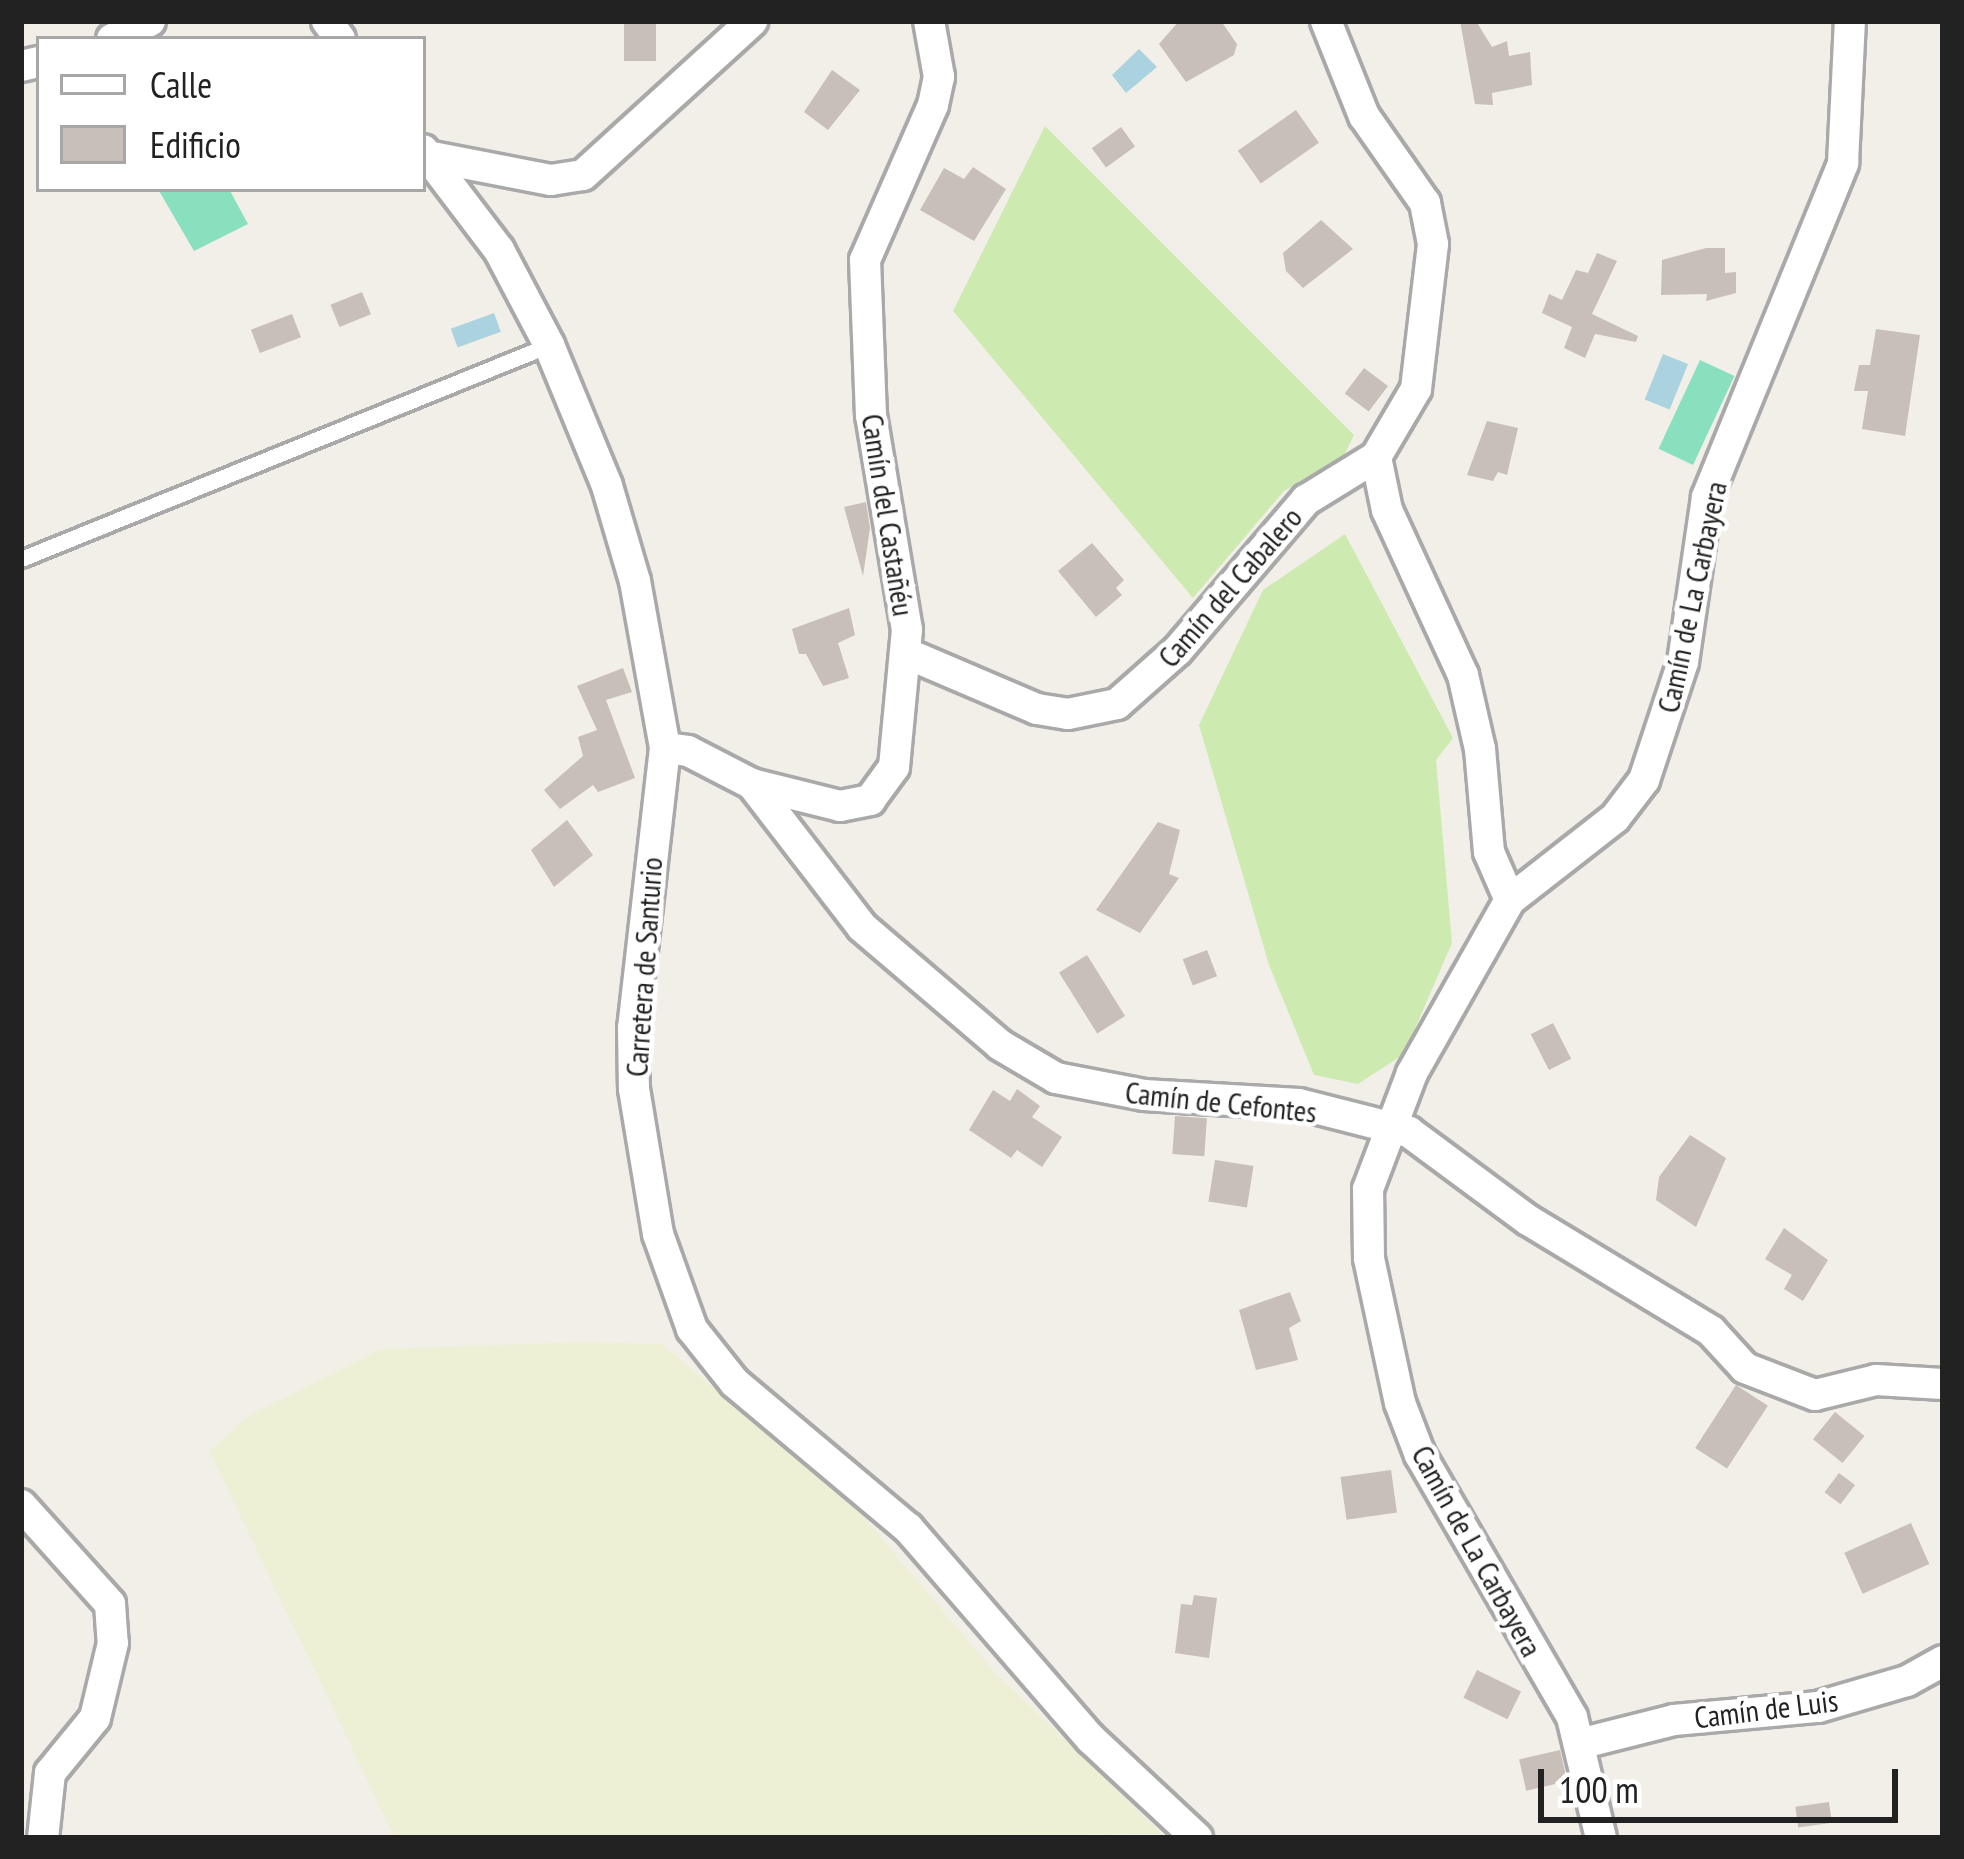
<!DOCTYPE html>
<html>
<head>
<meta charset="utf-8">
<style>
  body { margin:0 }
  #map { position:relative; width:1964px; height:1859px; overflow:hidden; background:#f2efe9; font-family:"PT Sans Narrow",sans-serif }
  div>[style] { position:absolute }
  [style*='--x'] { left:calc(var(--x)*1px); top:calc(var(--y)*1px); width:calc(var(--w)*1px); rotate:calc(var(--a)*1deg) }
  .farmland>* { inset:0; background:#eef0d5 }
  .grass>* { inset:0; background:#cdebb0 }
  .pitch>* { inset:0; background:#88e0be; transform-origin:0 0 }
  .water>* { inset:0; background:#aad3df; transform-origin:0 0 }
  .building>* { inset:0; background:#c7bfb8; transform-origin:0 0 }
  .roads { filter:drop-shadow(3px 0 #a9a9a9) drop-shadow(-3px 0 #a9a9a9) drop-shadow(0 3px #a9a9a9) drop-shadow(0 -3px #a9a9a9) }
  .lane>* { height:15px; margin:-7.5px; padding:0 7.5px; transform-origin:7.5px; border-radius:7.5px; background:#fff }
  .street>* { height:30px; margin:-15px; padding:0 15px; transform-origin:15px; border-radius:15px; background:#fff }
  span { translate:-50% -50%; white-space:nowrap; text-align:center; line-height:1.15; -webkit-text-stroke:9px #fff; paint-order:stroke }
  .street-label { font-size:30px; color:#222 }
  .frame { position:absolute; inset:0; border:24px solid #222; pointer-events:none }
  .legend { position:absolute; left:36px; top:36px; width:390px; height:156px; box-sizing:border-box; background:#fff; border:3px solid #a7a7a7; margin:0; padding:15px 21px; list-style:none; font-size:36px; color:#222 }
  .legend li { display:flex; align-items:center; gap:24px; height:60px }
  .legend b { width:60px; border:3px solid #a7a7a7 }
  .scale { position:absolute; left:1538px; top:1769px; width:360px; height:54px; box-sizing:border-box; border:6px solid #222; border-top:0; padding-left:15px; font-size:36px; line-height:42px; white-space:nowrap; color:#222; -webkit-text-stroke:9px #fff; paint-order:stroke }
</style>
</head>
<body>
<div id="map">
  <div class="farmland">
    <div style="clip-path:polygon(582px 1342px,662px 1344px,856px 1508px,993px 1670px,1162px 1834px,395px 1838px,209px 1451px,247px 1417px,380px 1349px)"></div>
  </div>
  <div class="grass">
    <div style="clip-path:polygon(1045px 126px,1354px 435px,1342px 459px,1284px 491px,1193px 598px,953px 311px)"></div>
    <div style="clip-path:polygon(1345px 534px,1453px 738px,1436px 760px,1452px 943px,1404px 1054px,1358px 1084px,1314px 1075px,1269px 965px,1199px 725px,1263px 590px)"></div>
  </div>
  <div class="pitch">
    <div style="clip-path:polygon(158px 189px,229px 189px,248px 224px,194px 251px)"></div>
    <div style="left:1700px;top:360px;width:38px;height:98px;rotate:25deg"></div>
  </div>
  <div class="water">
    <div style="clip-path:polygon(1139px 49px,1157px 67px,1126px 93px,1112px 75px)"></div>
    <div style="left:494px;top:313px;width:20px;height:46px;rotate:70deg"></div>
    <div style="left:1663px;top:354px;width:27px;height:49px;rotate:22deg"></div>
  </div>
  <div class="building">
    <div style="left:624px;top:21px;width:32px;height:40px"></div>
    <div style="clip-path:polygon(1179px 21px,1221px 21px,1237px 44px,1234px 55px,1186px 82px,1159px 44px)"></div>
    <div style="clip-path:polygon(1460px 21px,1476px 21px,1492px 47px,1507px 41px,1509px 56px,1530px 52px,1532px 85px,1492px 93px,1493px 105px,1475px 104px)"></div>
    <div style="clip-path:polygon(832px 70px,860px 90px,828px 130px,804px 112px)"></div>
    <div style="left:1296px;top:110px;width:40px;height:71px;rotate:55deg"></div>
    <div style="left:1121px;top:127px;width:24px;height:36px;rotate:54deg"></div>
    <div style="clip-path:polygon(973px 167px,1006px 189px,974px 241px,920px 210px,944px 168px,964px 179px)"></div>
    <div style="clip-path:polygon(1321px 220px,1353px 249px,1303px 288px,1286px 271px,1283px 253px)"></div>
    <div style="clip-path:polygon(1706px 248px,1725px 248px,1725px 273px,1736px 272px,1736px 293px,1706px 301px,1707px 294px,1661px 295px,1662px 260px)"></div>
    <div style="clip-path:polygon(1597px 253px,1617px 261px,1592px 314px,1638px 336px,1636px 342px,1595px 334px,1585px 358px,1564px 348px,1572px 327px,1542px 313px,1549px 294px,1562px 300px,1576px 270px,1588px 273px)"></div>
    <div style="left:362px;top:292px;width:24px;height:34px;rotate:68deg"></div>
    <div style="left:292px;top:314px;width:25px;height:44px;rotate:69deg"></div>
    <div style="clip-path:polygon(1876px 329px,1920px 335px,1905px 436px,1862px 429px,1868px 391px,1854px 391px,1859px 365px,1870px 365px)"></div>
    <div style="left:1364px;top:368px;width:30px;height:32px;rotate:37deg"></div>
    <div style="clip-path:polygon(1487px 421px,1518px 428px,1507px 475px,1498px 472px,1493px 481px,1467px 475px)"></div>
    <div style="clip-path:polygon(866px 502px,870px 528px,863px 576px,844px 507px)"></div>
    <div style="clip-path:polygon(1092px 543px,1124px 580px,1116px 588px,1122px 595px,1096px 617px,1058px 571px)"></div>
    <div style="clip-path:polygon(849px 608px,855px 635px,838px 643px,849px 678px,823px 686px,806px 654px,799px 654px,792px 629px)"></div>
    <div style="clip-path:polygon(623px 668px,632px 692px,606px 700px,635px 778px,598px 792px,593px 785px,560px 809px,544px 790px,583px 756px,578px 737px,597px 730px,577px 686px)"></div>
    <div style="clip-path:polygon(567px 820px,593px 855px,554px 887px,531px 850px)"></div>
    <div style="clip-path:polygon(1158px 822px,1180px 830px,1169px 874px,1179px 878px,1140px 933px,1096px 910px)"></div>
    <div style="left:1207px;top:950px;width:28px;height:26px;rotate:69deg"></div>
    <div style="left:1087px;top:955px;width:72px;height:33px;rotate:58deg"></div>
    <div style="left:1553px;top:1023px;width:40px;height:25px;rotate:63deg"></div>
    <div style="clip-path:polygon(1017px 1089px,1040px 1106px,1032px 1117px,1062px 1137px,1042px 1167px,1017px 1150px,1011px 1158px,969px 1130px,993px 1090px,1010px 1101px)"></div>
    <div style="left:1175px;top:1116px;width:32px;height:38px;rotate:4deg"></div>
    <div style="clip-path:polygon(1690px 1135px,1726px 1158px,1696px 1227px,1656px 1200px,1659px 1177px)"></div>
    <div style="left:1215px;top:1160px;width:39px;height:42px;rotate:9deg"></div>
    <div style="clip-path:polygon(1784px 1228px,1828px 1260px,1803px 1301px,1784px 1289px,1792px 1275px,1765px 1259px)"></div>
    <div style="clip-path:polygon(1290px 1292px,1301px 1321px,1289px 1328px,1298px 1360px,1256px 1370px,1239px 1310px)"></div>
    <div style="left:1736px;top:1385px;width:38px;height:75px;rotate:33deg"></div>
    <div style="left:1835px;top:1412px;width:38px;height:35px;rotate:39deg"></div>
    <div style="left:1391px;top:1470px;width:43px;height:51px;rotate:82deg"></div>
    <div style="left:1839px;top:1473px;width:20px;height:24px;rotate:37deg"></div>
    <div style="left:1911px;top:1523px;width:45px;height:73px;rotate:66deg"></div>
    <div style="clip-path:polygon(1194px 1595px,1217px 1598px,1209px 1658px,1175px 1653px,1181px 1604px,1192px 1605px)"></div>
    <div style="left:1477px;top:1670px;width:49px;height:31px;rotate:26deg"></div>
    <div style="left:1560px;top:1750px;width:32px;height:42px;rotate:77deg"></div>
    <div style="left:1829px;top:1802px;width:21px;height:34px;rotate:82deg"></div>
  </div>
  <div class="roads">
    <div class="lane">
      <div style="--x:21;--y:559;--w:570;--a:-22.06"></div>
    </div>
    <div class="street">
      <div style="--x:327;--y:21;--w:22;--a:54"></div>
      <div style="--x:112;--y:39;--w:42;--a:-25.3"></div>
      <div style="--x:21;--y:66;--w:18;--a:-13"></div>
      <div style="--x:423;--y:150;--w:126;--a:52.8"></div>
      <div style="--x:499;--y:250;--w:107;--a:62.2"></div>
      <div style="--x:549;--y:345;--w:152;--a:67.6"></div>
      <div style="--x:607;--y:486;--w:99;--a:73.6"></div>
      <div style="--x:635;--y:581;--w:170;--a:79.8"></div>
      <div style="--x:665;--y:748;--w:282;--a:96.5"></div>
      <div style="--x:633;--y:1028;--w:61;--a:89.1"></div>
      <div style="--x:634;--y:1089;--w:147;--a:80.6"></div>
      <div style="--x:658;--y:1234;--w:101;--a:70.3"></div>
      <div style="--x:692;--y:1329;--w:69;--a:51.5"></div>
      <div style="--x:735;--y:1383;--w:226;--a:40"></div>
      <div style="--x:908;--y:1528;--w:279;--a:49.1"></div>
      <div style="--x:1091;--y:1739;--w:145;--a:43"></div>
      <div style="--x:427;--y:156;--w:126;--a:11"></div>
      <div style="--x:551;--y:180;--w:32;--a:-9"></div>
      <div style="--x:583;--y:175;--w:229;--a:-42.3"></div>
      <div style="--x:1376;--y:457;--w:54;--a:78.3"></div>
      <div style="--x:1387;--y:510;--w:182;--a:65.3"></div>
      <div style="--x:1463;--y:675;--w:76;--a:77.1"></div>
      <div style="--x:1480;--y:749;--w:103;--a:85"></div>
      <div style="--x:1489;--y:852;--w:52;--a:66.4"></div>
      <div style="--x:908;--y:654;--w:140;--a:23.1"></div>
      <div style="--x:1037;--y:709;--w:31;--a:9"></div>
      <div style="--x:1068;--y:714;--w:50;--a:-11.5"></div>
      <div style="--x:1117;--y:704;--w:80;--a:-41.5"></div>
      <div style="--x:1177;--y:651;--w:199;--a:-49.5"></div>
      <div style="--x:1306;--y:500;--w:82;--a:-31.6"></div>
      <div style="--x:1376;--y:457;--w:79;--a:-59.5"></div>
      <div style="--x:1416;--y:389;--w:146;--a:-83.3"></div>
      <div style="--x:1433;--y:244;--w:42;--a:-101"></div>
      <div style="--x:1425;--y:203;--w:106;--a:-125"></div>
      <div style="--x:1364;--y:116;--w:102;--a:-111.8"></div>
      <div style="--x:665;--y:748;--w:23;--a:7"></div>
      <div style="--x:688;--y:751;--w:72;--a:27.3"></div>
      <div style="--x:752;--y:784;--w:91;--a:14"></div>
      <div style="--x:840;--y:806;--w:31;--a:-11"></div>
      <div style="--x:870;--y:800;--w:41;--a:-54"></div>
      <div style="--x:894;--y:767;--w:138;--a:-84.6"></div>
      <div style="--x:907;--y:630;--w:217;--a:-99.5"></div>
      <div style="--x:871;--y:416;--w:156;--a:-92.2"></div>
      <div style="--x:865;--y:260;--w:169;--a:-66.3"></div>
      <div style="--x:933;--y:105;--w:29;--a:-78"></div>
      <div style="--x:939;--y:77;--w:57;--a:-100.1"></div>
      <div style="--x:752;--y:784;--w:180;--a:52.4"></div>
      <div style="--x:862;--y:927;--w:182;--a:40.5"></div>
      <div style="--x:1000;--y:1045;--w:65;--a:30.5"></div>
      <div style="--x:1056;--y:1078;--w:90;--a:10.9"></div>
      <div style="--x:1144;--y:1095;--w:155;--a:3.3"></div>
      <div style="--x:1299;--y:1104;--w:114;--a:14.3"></div>
      <div style="--x:1409;--y:1132;--w:148;--a:36.5"></div>
      <div style="--x:1528;--y:1220;--w:214;--a:31.2"></div>
      <div style="--x:1711;--y:1331;--w:50;--a:47.4"></div>
      <div style="--x:1745;--y:1368;--w:75;--a:21.1"></div>
      <div style="--x:1815;--y:1395;--w:63;--a:-13.8"></div>
      <div style="--x:1876;--y:1380;--w:67;--a:3.4"></div>
      <div style="--x:21;--y:1505;--w:133;--a:48"></div>
      <div style="--x:110;--y:1604;--w:39;--a:86"></div>
      <div style="--x:113;--y:1643;--w:77;--a:103.5"></div>
      <div style="--x:95;--y:1718;--w:71;--a:129.3"></div>
      <div style="--x:50;--y:1773;--w:65;--a:96.1"></div>
      <div style="--x:1583;--y:1743;--w:94;--a:-14.2"></div>
      <div style="--x:1674;--y:1720;--w:145;--a:-5.2"></div>
      <div style="--x:1818;--y:1707;--w:93;--a:-16.3"></div>
      <div style="--x:1907;--y:1681;--w:41;--a:-29.1"></div>
      <div style="--x:1601;--y:1838;--w:124;--a:-103.5"></div>
      <div style="--x:1572;--y:1717;--w:303;--a:-120.1"></div>
      <div style="--x:1420;--y:1455;--w:56;--a:-111"></div>
      <div style="--x:1400;--y:1403;--w:148;--a:-102.1"></div>
      <div style="--x:1369;--y:1258;--w:69;--a:-90.8"></div>
      <div style="--x:1368;--y:1189;--w:124;--a:-69.2"></div>
      <div style="--x:1412;--y:1073;--w:199;--a:-60.5"></div>
      <div style="--x:1510;--y:900;--w:133;--a:-38"></div>
      <div style="--x:1615;--y:818;--w:48;--a:-52.7"></div>
      <div style="--x:1644;--y:780;--w:124;--a:-71.7"></div>
      <div style="--x:1683;--y:662;--w:167;--a:-81.7"></div>
      <div style="--x:1707;--y:497;--w:361;--a:-67.8"></div>
      <div style="--x:1843;--y:163;--w:142;--a:-87.2"></div>
    </div>
  </div>
  <div class="street-label">
    <span style="left:888px;top:515px;rotate:81deg">Camín del Castañéu</span>
    <span style="left:1230px;top:587px;rotate:-49deg">Camín del Cabalero</span>
    <span style="left:1692px;top:597px;rotate:-78deg">Camín de La Carbayera</span>
    <span style="left:644px;top:967px;rotate:-86deg">Carretera de Santurio</span>
    <span style="left:1221px;top:1102px;rotate:6deg">Camín de Cefontes</span>
    <span style="left:1477px;top:1551px;rotate:61deg">Camín de La Carbayera</span>
    <span style="left:1766px;top:1709px;rotate:-7deg">Camín de Luis</span>
  </div>
  <div class="frame"></div>
  <ul class="legend">
  <li><b style="height:15px;background:#fff"></b>Calle</li>
  <li><b style="height:33px;background:#c7bfb8"></b>Edificio</li>
  </ul>
  <div class="scale">100 m</div>
</div>
</body>
</html>
